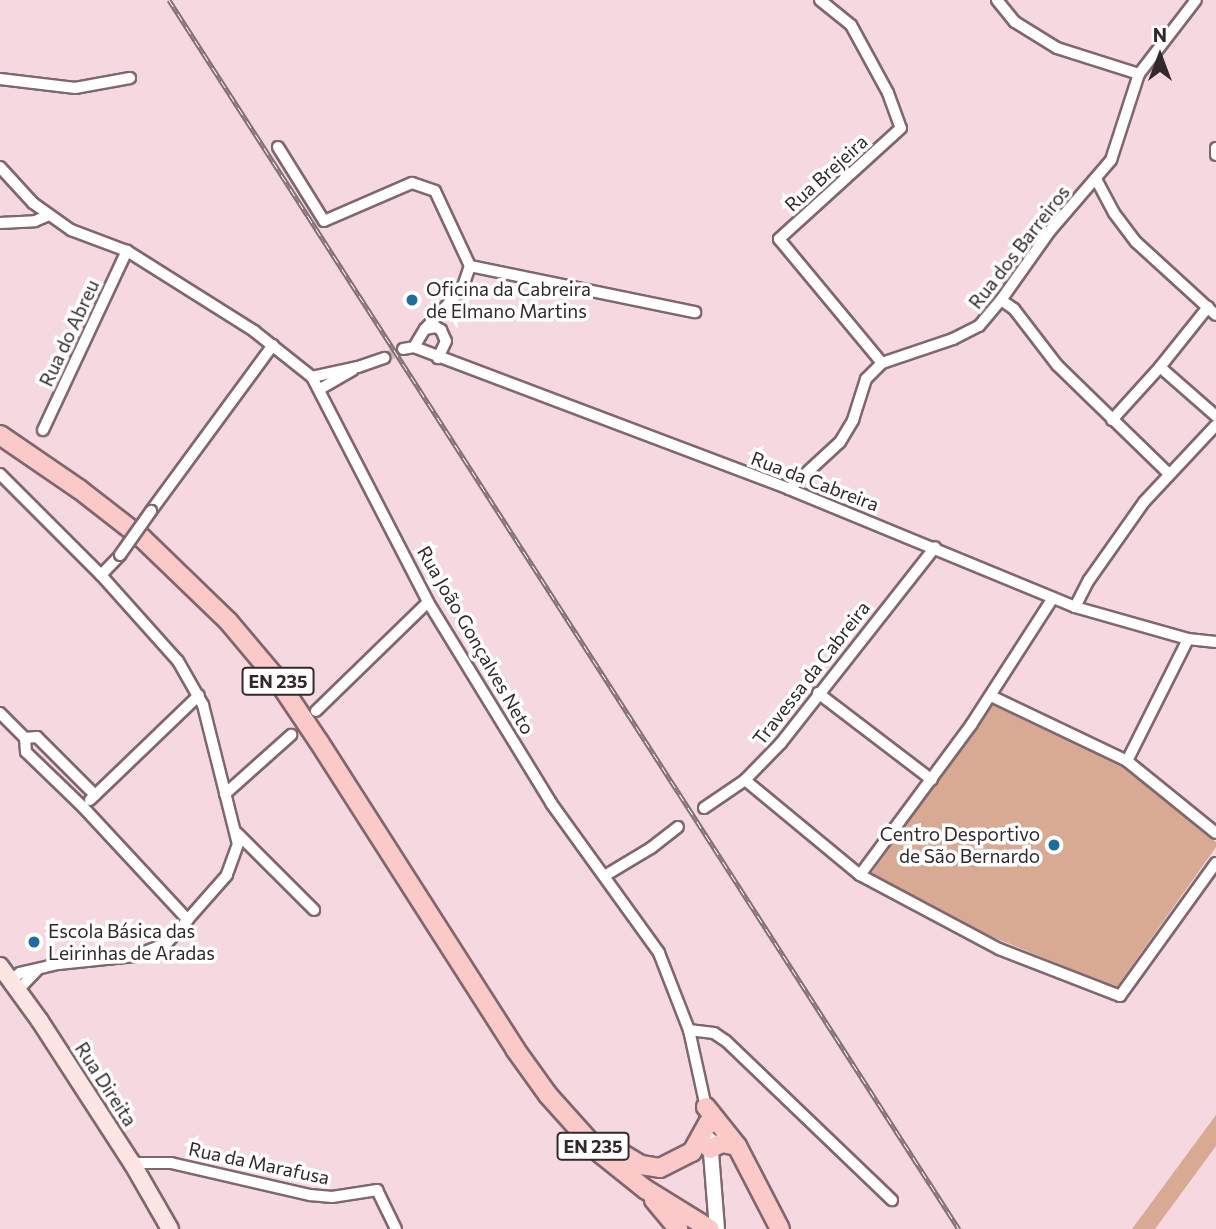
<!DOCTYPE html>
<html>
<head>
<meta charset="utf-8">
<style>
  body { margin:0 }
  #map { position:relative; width:1216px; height:1229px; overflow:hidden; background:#f5d8e0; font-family:Commissioner,sans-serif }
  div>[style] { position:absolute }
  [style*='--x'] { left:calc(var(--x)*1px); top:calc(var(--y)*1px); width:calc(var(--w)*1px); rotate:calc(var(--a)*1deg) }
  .green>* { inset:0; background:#d8a993 }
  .minor-tunnel>* { height:10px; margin-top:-5px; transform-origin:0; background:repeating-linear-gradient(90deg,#ceb5bc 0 10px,transparent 0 15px) }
  .roads { filter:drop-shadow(2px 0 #80676e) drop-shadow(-2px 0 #80676e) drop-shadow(0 2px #80676e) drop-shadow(0 -2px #80676e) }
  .minor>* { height:10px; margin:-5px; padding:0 5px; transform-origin:5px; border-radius:5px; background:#fff }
  .tertiary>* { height:14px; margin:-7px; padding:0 7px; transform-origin:7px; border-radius:7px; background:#fff }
  .secondary>* { height:16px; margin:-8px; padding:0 8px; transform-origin:8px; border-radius:8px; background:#fde5e3 }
  .primary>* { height:18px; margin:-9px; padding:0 9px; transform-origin:9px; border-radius:9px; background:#fbcac8 }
  .rail>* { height:5px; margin-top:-2.5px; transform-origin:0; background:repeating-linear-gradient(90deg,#fff 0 8px,#816f74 0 16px); box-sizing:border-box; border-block:2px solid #816f74 }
  .bridges { filter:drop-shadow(2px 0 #80676e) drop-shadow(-2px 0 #80676e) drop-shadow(0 2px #80676e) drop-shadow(0 -2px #80676e) }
  .minor-bridge>* { height:10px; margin:-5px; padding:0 5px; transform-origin:5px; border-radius:5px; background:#fff }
  .dots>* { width:19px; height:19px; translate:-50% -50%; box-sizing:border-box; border:4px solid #fff; border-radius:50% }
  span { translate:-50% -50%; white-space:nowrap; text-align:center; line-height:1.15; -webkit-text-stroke:7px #fff; paint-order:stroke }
  .shield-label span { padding:2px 5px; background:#fff; border:2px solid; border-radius:5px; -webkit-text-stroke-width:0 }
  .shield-label { font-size:18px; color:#33282b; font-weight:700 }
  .street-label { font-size:19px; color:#33282b }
  .poi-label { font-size:19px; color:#33282b }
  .left { translate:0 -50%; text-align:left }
  .right { translate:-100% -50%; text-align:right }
  .north { position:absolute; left:1125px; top:21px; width:70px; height:70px; -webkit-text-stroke:5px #fff; paint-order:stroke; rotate:0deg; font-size:19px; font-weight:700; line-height:28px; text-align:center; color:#33282b }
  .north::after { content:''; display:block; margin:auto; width:24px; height:32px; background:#33282b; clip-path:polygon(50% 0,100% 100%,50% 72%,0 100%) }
</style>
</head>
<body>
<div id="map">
  <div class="green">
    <div style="clip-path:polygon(993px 705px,1122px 766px,1216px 842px,1216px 847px,1116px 988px,988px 935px,871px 874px)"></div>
    <div style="clip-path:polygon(1216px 1115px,1216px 1146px,1155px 1229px,1132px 1229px)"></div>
  </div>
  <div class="minor-tunnel">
    <div style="--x:384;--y:358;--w:21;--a:-25"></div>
  </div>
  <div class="roads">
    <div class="minor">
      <div style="--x:820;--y:0;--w:40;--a:39"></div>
      <div style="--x:851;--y:25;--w:77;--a:61.4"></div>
      <div style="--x:888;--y:93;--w:37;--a:70"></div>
      <div style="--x:901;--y:128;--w:165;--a:137.7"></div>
      <div style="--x:779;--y:239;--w:161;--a:50.3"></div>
      <div style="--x:997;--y:0;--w:28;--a:51"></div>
      <div style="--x:1015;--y:22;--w:49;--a:31.8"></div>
      <div style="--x:1057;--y:48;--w:86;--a:17.6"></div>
      <div style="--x:0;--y:79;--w:76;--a:6.8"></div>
      <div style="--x:75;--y:88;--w:56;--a:-10.3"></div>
      <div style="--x:278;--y:147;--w:87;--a:58.1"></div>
      <div style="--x:324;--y:221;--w:96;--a:-23.4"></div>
      <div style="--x:412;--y:183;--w:24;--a:19"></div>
      <div style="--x:435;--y:191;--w:83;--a:65"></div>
      <div style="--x:470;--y:266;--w:24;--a:109"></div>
      <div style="--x:462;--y:289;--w:54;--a:132.8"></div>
      <div style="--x:1216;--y:148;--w:7;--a:90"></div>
      <div style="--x:0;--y:167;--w:49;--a:47.5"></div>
      <div style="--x:33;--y:203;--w:47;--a:35.4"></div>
      <div style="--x:71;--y:230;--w:60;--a:20.6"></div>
      <div style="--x:127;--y:251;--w:150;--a:32.2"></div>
      <div style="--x:254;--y:331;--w:74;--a:38.4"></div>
      <div style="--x:312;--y:377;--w:253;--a:62.7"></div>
      <div style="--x:428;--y:602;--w:236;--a:58.5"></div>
      <div style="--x:551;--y:803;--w:185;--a:54.2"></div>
      <div style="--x:659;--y:953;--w:83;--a:68.7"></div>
      <div style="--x:689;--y:1030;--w:79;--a:77.6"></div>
      <div style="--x:1096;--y:179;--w:38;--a:62"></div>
      <div style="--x:1114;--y:213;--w:36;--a:53"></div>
      <div style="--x:1136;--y:242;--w:108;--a:42.4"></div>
      <div style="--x:0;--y:223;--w:35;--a:-3"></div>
      <div style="--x:35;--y:221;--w:15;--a:-23"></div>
      <div style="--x:470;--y:266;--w:230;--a:11.6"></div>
      <div style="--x:1001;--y:300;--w:16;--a:35"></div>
      <div style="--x:1014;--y:309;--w:71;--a:52.5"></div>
      <div style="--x:1057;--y:365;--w:156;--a:44.2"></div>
      <div style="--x:414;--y:347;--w:21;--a:-59"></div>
      <div style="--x:425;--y:329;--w:11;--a:-10"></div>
      <div style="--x:436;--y:327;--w:6;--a:31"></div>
      <div style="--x:441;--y:330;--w:12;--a:66"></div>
      <div style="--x:446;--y:341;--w:19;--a:115"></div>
      <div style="--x:403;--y:349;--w:11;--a:-10"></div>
      <div style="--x:414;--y:347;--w:401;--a:20.7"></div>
      <div style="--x:789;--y:489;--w:309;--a:22.4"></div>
      <div style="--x:1075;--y:607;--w:117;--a:15.8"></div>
      <div style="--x:1188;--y:639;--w:28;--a:6"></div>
      <div style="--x:1160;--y:367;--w:74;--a:41.2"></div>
      <div style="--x:312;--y:377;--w:47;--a:-12.3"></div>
      <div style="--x:358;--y:367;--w:28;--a:-19"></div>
      <div style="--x:320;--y:389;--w:38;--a:-30"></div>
      <div style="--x:1112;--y:420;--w:72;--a:-47.8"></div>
      <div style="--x:1160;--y:367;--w:77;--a:-51.3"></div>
      <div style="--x:43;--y:430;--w:198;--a:-64.9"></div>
      <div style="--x:0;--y:474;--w:143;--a:45"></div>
      <div style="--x:101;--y:575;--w:115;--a:48.2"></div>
      <div style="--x:178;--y:661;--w:51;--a:60.4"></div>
      <div style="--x:203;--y:705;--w:143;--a:75.9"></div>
      <div style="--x:238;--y:844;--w:33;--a:110"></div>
      <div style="--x:227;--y:875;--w:91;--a:131.4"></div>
      <div style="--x:167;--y:943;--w:35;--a:158"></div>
      <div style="--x:135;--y:956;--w:77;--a:174.1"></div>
      <div style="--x:58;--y:964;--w:39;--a:167"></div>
      <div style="--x:20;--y:973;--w:11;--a:142"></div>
      <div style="--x:789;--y:489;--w:69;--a:-42.7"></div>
      <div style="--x:840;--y:442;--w:26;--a:-59"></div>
      <div style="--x:853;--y:420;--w:43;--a:-72.4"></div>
      <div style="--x:866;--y:379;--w:23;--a:-45"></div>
      <div style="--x:882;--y:363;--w:75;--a:-18.7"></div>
      <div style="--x:953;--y:339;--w:29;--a:-27"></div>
      <div style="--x:979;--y:326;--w:34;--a:-50"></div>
      <div style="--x:1001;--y:300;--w:85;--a:-54.6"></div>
      <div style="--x:1050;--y:231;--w:94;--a:-49.3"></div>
      <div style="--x:1111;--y:160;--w:90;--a:-72"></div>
      <div style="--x:1139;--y:74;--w:93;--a:-52.4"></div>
      <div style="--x:151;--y:511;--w:206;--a:-53.7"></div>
      <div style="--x:101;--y:575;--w:28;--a:-46"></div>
      <div style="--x:1075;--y:607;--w:30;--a:-63"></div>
      <div style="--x:1089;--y:580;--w:95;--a:-54.8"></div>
      <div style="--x:1144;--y:502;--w:105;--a:-46.9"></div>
      <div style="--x:818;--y:693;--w:143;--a:37.3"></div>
      <div style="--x:991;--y:696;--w:151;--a:25.5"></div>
      <div style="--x:1127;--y:761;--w:114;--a:39"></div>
      <div style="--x:316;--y:711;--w:156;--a:-44.2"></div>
      <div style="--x:0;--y:713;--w:35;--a:45"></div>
      <div style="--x:1127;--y:761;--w:136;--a:-63.4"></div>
      <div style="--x:745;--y:780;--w:149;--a:39.6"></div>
      <div style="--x:860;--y:875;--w:157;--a:28"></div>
      <div style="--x:999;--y:949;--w:130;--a:21.2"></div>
      <div style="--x:1120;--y:996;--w:164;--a:-54.2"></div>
      <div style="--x:225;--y:794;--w:89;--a:-41.8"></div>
      <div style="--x:95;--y:795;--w:82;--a:-135"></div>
      <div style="--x:37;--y:737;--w:12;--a:175"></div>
      <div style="--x:25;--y:738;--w:14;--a:86"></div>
      <div style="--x:26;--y:752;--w:79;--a:44"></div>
      <div style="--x:83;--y:807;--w:154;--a:47.1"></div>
      <div style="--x:90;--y:800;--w:151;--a:-43.9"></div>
      <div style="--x:704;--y:808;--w:50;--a:-34.3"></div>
      <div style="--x:745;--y:780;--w:52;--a:-45.8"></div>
      <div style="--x:781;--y:743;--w:249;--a:-51.8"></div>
      <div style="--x:237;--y:833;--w:109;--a:45"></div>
      <div style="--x:606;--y:875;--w:52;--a:-31"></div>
      <div style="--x:651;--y:848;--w:34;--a:-38"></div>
      <div style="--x:860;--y:875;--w:187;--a:-53.5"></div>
      <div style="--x:971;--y:725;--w:151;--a:-57.2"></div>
      <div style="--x:18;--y:990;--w:29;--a:-46"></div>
      <div style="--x:689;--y:1030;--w:25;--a:7"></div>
      <div style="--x:714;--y:1033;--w:14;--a:34"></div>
      <div style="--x:726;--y:1041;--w:230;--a:43.8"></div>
      <div style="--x:132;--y:1163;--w:39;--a:0"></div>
      <div style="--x:171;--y:1163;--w:143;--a:13"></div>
      <div style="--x:310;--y:1195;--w:22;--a:5"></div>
      <div style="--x:332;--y:1197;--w:46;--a:-8.8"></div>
      <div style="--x:377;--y:1190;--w:43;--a:64"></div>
    </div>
    <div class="tertiary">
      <div style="--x:710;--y:1140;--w:89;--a:85.5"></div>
    </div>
    <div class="secondary">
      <div style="--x:0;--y:966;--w:68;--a:54"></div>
      <div style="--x:40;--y:1021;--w:169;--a:57.1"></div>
      <div style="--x:132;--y:1163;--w:76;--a:60.1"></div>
    </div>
    <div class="primary">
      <div style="--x:0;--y:435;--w:96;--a:34.4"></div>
      <div style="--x:79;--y:489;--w:80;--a:37.9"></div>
      <div style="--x:142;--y:538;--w:120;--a:44"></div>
      <div style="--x:228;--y:621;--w:75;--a:49.9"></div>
      <div style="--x:276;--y:678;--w:77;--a:56.1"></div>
      <div style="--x:319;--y:742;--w:364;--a:57.4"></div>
      <div style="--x:515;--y:1049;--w:57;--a:54.3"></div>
      <div style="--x:548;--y:1095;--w:78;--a:48.1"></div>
      <div style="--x:600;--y:1153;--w:58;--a:38.7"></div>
      <div style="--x:645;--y:1189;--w:76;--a:31.6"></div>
      <div style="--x:706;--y:1107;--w:50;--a:51.5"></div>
      <div style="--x:737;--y:1146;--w:93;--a:62.6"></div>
      <div style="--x:606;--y:1144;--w:41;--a:31"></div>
      <div style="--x:641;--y:1165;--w:19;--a:9"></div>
      <div style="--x:660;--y:1168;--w:36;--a:-27"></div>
      <div style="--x:692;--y:1152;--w:33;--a:-61"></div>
      <div style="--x:710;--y:1149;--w:13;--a:-27"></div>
      <div style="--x:722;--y:1143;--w:15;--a:11"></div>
      <div style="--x:654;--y:1200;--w:38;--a:50"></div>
    </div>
  </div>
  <div class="rail">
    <div style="--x:169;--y:0;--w:1461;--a:57.27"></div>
  </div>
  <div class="bridges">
    <div class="minor-bridge">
      <div style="--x:120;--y:555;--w:54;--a:-54.8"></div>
    </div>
  </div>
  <div class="dots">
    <div style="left:412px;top:300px;background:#1d6e9f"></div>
    <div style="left:1054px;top:845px;background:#1d6e9f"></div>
    <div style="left:34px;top:942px;background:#1d6e9f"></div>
  </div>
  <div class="shield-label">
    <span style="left:278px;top:681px">EN 235</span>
    <span style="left:593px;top:1146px">EN 235</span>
  </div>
  <div class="street-label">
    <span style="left:826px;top:173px;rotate:-42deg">Rua Brejeira</span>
    <span style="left:1019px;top:247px;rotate:-52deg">Rua dos Barreiros</span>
    <span style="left:69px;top:333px;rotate:-65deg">Rua do Abreu</span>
    <span style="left:815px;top:481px;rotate:21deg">Rua da Cabreira</span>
    <span style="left:476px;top:640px;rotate:60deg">Rua João Gonçalves Neto</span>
    <span style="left:811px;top:673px;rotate:-52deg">Travessa da Cabreira</span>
    <span style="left:106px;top:1084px;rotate:57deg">Rua Direita</span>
    <span style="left:259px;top:1163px;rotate:12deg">Rua da Marafusa</span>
  </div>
  <div class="poi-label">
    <span class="left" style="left:426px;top:300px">Oficina da Cabreira<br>de Elmano Martins</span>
    <span class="right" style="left:1040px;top:845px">Centro Desportivo<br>de São Bernardo</span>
    <span class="left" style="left:48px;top:942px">Escola Básica das<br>Leirinhas de Aradas</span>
  </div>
  <div class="north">N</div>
</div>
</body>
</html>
